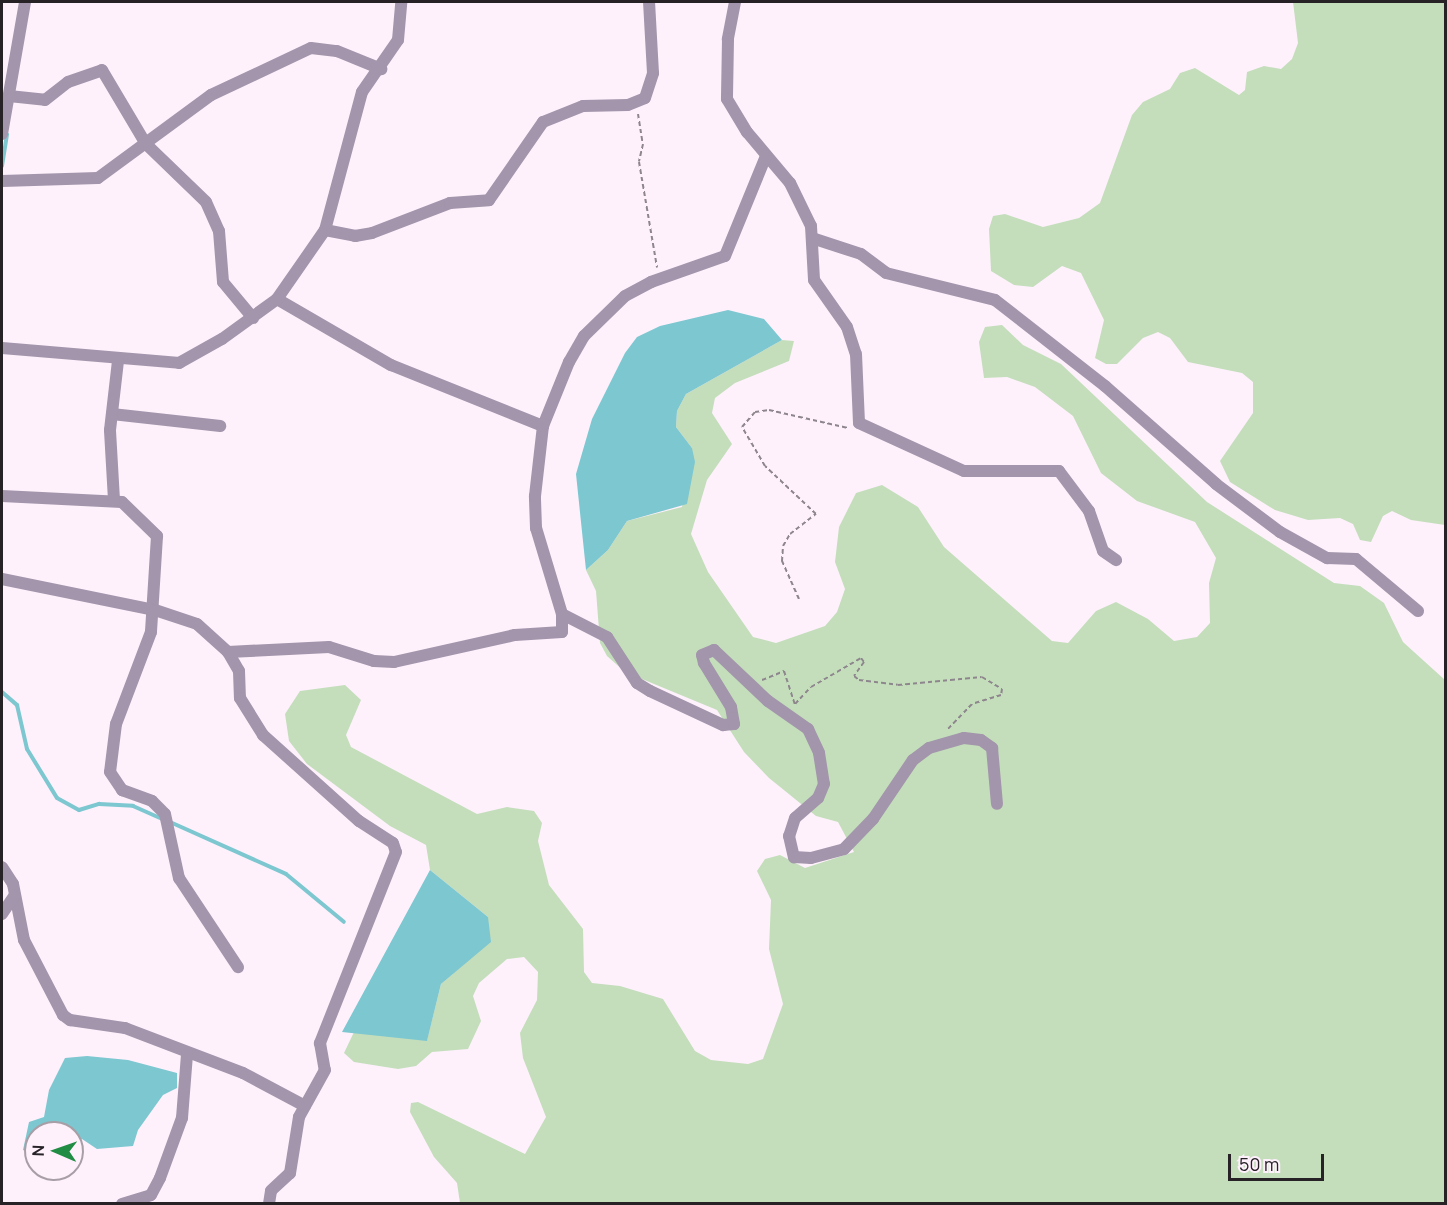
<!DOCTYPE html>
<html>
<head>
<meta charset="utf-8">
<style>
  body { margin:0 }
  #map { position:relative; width:1447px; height:1205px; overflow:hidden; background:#fef1fc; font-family:Manrope,sans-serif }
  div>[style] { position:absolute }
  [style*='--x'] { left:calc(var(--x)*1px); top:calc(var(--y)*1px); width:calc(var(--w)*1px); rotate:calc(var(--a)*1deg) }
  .green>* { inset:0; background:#c4debc }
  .water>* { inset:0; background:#7dc7d0 }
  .stream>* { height:4px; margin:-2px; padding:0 2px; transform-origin:2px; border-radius:2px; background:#7dc7d0 }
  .path>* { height:2px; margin-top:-1px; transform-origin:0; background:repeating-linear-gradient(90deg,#8e868d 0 4.5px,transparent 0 7.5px) }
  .street>* { height:12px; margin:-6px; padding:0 6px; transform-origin:6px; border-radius:6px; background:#a395ab }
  span { translate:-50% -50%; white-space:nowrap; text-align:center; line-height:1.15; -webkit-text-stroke:5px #fef1fc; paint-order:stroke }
  .frame { position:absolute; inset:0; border:3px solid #262226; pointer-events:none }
  .north { position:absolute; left:24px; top:1121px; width:60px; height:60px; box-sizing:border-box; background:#fef1fc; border:2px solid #a89ea6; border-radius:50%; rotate:272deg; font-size:16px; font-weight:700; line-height:24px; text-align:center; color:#262226 }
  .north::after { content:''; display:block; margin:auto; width:21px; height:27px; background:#218c43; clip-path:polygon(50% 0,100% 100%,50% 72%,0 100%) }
  .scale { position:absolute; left:1228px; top:1154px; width:96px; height:27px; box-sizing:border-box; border:3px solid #262226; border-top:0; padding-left:8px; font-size:18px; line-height:21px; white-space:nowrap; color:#262226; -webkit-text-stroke:4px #fef1fc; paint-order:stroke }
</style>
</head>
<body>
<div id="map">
  <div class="green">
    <div style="clip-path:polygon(1293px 2px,1445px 2px,1445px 525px,1411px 520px,1392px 511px,1383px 516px,1371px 542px,1360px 540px,1353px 524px,1340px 518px,1308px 520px,1275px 510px,1230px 482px,1220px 461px,1253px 413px,1253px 382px,1242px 373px,1188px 362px,1170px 338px,1158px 332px,1143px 338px,1117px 364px,1106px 364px,1095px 358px,1104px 320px,1081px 273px,1062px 266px,1033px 287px,1014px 285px,991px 271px,989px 229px,993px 216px,1005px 214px,1043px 227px,1079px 218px,1100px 203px,1132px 115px,1143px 102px,1170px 89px,1180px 73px,1195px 68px,1239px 95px,1245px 90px,1247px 72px,1264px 66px,1281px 69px,1292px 59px,1298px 43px)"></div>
    <div style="clip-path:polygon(1002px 325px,1023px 345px,1061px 364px,1207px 502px,1334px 583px,1360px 586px,1384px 603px,1403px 642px,1445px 680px,1445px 1203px,460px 1203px,457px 1183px,434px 1157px,410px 1112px,411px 1103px,418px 1102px,525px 1154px,546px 1117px,523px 1058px,520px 1033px,537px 1000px,538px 972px,524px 957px,507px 959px,479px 983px,473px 996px,481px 1021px,468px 1049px,432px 1052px,416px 1066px,398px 1069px,354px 1062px,344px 1053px,354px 1032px,427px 1040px,441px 984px,464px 964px,488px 917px,430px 870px,426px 845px,390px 826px,307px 764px,289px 741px,285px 714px,300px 691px,345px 685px,361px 700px,346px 735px,351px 747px,477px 814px,507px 807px,534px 811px,542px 823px,538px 841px,549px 885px,583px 929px,584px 972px,592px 983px,620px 986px,663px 999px,695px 1051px,711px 1060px,748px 1064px,763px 1059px,783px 1004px,769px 949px,771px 900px,757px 871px,765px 859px,780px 855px,805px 868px,854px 852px,838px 822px,816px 816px,769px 778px,744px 752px,717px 710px,625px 672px,607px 656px,600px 643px,596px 591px,586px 570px,608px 550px,627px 521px,682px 507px,692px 448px,676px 427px,677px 411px,686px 394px,782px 340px,794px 341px,789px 361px,735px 383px,715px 398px,712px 413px,732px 444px,707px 480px,691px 534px,708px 572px,753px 637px,776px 643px,825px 626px,837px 612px,845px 589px,835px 562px,839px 527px,856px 493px,882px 485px,918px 507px,944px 547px,1052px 641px,1068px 643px,1096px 611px,1116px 602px,1148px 619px,1174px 641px,1197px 637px,1210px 623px,1209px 583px,1216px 558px,1195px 522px,1137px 501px,1101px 473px,1073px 416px,1035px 387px,1007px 377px,984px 378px,979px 342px,985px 327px)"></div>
  </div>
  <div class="water">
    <div style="clip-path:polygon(728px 310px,764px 319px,782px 340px,686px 394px,677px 411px,676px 427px,692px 448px,695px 462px,687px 504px,627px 521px,608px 550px,586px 570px,576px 474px,592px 419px,625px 353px,637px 337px,660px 326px)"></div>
    <div style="clip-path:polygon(430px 870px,488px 917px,491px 942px,441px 984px,427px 1041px,342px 1032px)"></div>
    <div style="clip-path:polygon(87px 1056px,128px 1060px,177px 1073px,177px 1088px,163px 1095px,138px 1130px,133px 1146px,97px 1149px,82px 1139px,72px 1142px,72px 1133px,36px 1133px,36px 1156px,23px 1150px,29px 1122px,44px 1117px,49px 1090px,65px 1058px)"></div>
  </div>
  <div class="stream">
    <div style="--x:2;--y:166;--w:32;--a:-81"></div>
    <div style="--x:2;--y:692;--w:20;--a:41"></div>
    <div style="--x:17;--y:705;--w:45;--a:77.2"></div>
    <div style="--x:27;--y:749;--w:57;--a:58.5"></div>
    <div style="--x:57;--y:798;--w:25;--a:29"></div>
    <div style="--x:79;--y:810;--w:21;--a:-17"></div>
    <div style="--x:99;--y:804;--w:34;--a:3"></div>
    <div style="--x:133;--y:806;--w:32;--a:24"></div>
    <div style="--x:170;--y:822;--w:127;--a:24.1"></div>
    <div style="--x:286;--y:874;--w:75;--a:39.6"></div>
  </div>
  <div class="path">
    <div style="--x:638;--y:114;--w:30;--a:81"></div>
    <div style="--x:643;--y:144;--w:18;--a:103"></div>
    <div style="--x:639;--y:162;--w:107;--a:80.3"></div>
    <div style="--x:799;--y:599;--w:42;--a:-114.1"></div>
    <div style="--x:782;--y:561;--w:15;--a:-86"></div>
    <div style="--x:783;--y:546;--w:14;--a:-60"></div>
    <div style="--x:790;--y:534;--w:33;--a:-38"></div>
    <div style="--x:816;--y:514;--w:70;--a:-136.7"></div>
    <div style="--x:765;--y:466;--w:45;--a:-120.5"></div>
    <div style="--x:742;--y:427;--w:20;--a:-49"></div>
    <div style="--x:755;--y:412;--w:14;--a:-8"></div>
    <div style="--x:769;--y:410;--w:81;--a:12.8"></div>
    <div style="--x:762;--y:680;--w:24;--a:-22"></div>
    <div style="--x:784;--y:671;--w:35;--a:72"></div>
    <div style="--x:795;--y:704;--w:23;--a:-47"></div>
    <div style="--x:811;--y:687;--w:58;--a:-30.1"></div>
    <div style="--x:861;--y:658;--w:5;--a:53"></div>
    <div style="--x:864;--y:662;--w:17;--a:126"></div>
    <div style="--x:854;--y:676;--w:6;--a:39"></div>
    <div style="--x:859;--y:680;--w:39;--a:7"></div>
    <div style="--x:898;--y:685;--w:84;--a:-5.4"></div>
    <div style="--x:982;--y:677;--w:23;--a:31"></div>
    <div style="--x:1002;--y:689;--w:6;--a:99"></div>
    <div style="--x:1001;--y:695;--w:30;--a:163"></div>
    <div style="--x:972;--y:704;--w:35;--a:134"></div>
  </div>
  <div class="street">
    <div style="--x:735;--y:2;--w:38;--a:101"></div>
    <div style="--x:728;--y:39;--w:60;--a:91"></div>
    <div style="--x:727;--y:99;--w:39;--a:59"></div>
    <div style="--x:747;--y:132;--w:67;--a:49.9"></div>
    <div style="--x:790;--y:183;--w:48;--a:64"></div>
    <div style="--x:811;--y:226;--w:54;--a:86.8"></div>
    <div style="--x:814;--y:280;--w:57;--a:54.9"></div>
    <div style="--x:847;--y:327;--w:28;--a:72"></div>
    <div style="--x:856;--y:354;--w:69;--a:87.5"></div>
    <div style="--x:859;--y:423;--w:115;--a:24.6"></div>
    <div style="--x:964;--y:471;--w:95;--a:0"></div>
    <div style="--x:1059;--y:471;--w:50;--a:53.1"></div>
    <div style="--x:1089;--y:511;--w:42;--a:70.7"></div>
    <div style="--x:1103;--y:551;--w:16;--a:35"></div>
    <div style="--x:9;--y:96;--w:36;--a:6"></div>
    <div style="--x:45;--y:100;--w:29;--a:-38"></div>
    <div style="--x:68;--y:82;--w:36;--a:-19"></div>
    <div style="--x:102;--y:70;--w:86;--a:59.3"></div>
    <div style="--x:146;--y:144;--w:83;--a:44"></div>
    <div style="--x:206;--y:202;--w:32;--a:66"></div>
    <div style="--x:219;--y:231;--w:51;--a:85.5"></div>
    <div style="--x:223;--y:282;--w:47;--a:50.2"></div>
    <div style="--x:2;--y:134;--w:134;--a:-80.1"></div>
    <div style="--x:2;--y:181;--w:96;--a:-1.8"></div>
    <div style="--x:98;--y:178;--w:140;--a:-36.3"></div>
    <div style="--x:211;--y:95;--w:110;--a:-25.2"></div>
    <div style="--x:311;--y:48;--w:26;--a:7"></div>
    <div style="--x:337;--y:51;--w:48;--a:22.2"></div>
    <div style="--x:325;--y:230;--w:31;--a:11"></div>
    <div style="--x:355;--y:236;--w:17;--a:-10"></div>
    <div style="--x:372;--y:233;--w:84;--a:-21"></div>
    <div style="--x:450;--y:203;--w:39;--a:-4"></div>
    <div style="--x:489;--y:200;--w:95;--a:-55.3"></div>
    <div style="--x:543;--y:122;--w:43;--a:-21.8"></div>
    <div style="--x:583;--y:106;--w:45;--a:-1.3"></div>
    <div style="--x:628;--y:105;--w:18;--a:-22"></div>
    <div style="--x:645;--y:98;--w:26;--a:-72"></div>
    <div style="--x:653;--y:73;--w:71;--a:-93.2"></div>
    <div style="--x:815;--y:239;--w:48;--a:18.1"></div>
    <div style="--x:861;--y:254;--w:31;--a:37"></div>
    <div style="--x:886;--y:273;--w:112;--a:13.9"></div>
    <div style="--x:995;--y:300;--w:140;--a:38"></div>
    <div style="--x:1105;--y:386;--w:148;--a:41.4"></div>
    <div style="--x:1216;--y:484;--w:80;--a:36.9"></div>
    <div style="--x:1280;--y:532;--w:54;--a:29"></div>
    <div style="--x:1327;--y:558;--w:29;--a:2"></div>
    <div style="--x:1356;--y:559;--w:81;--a:40"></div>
    <div style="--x:277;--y:299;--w:132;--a:30.1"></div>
    <div style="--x:391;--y:365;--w:164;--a:21.9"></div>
    <div style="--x:2;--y:348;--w:178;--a:4.8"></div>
    <div style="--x:179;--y:363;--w:49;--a:-29.2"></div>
    <div style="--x:222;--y:339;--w:68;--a:-36"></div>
    <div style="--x:277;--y:299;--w:84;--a:-55.2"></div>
    <div style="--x:325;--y:230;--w:143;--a:-75"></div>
    <div style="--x:362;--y:92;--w:63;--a:-55.3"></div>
    <div style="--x:398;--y:40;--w:38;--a:-85"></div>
    <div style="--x:112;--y:414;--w:109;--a:6.3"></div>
    <div style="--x:2;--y:496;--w:120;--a:2.9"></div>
    <div style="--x:122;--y:502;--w:49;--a:44.2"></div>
    <div style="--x:157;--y:536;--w:96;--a:93.6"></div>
    <div style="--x:151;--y:632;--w:98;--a:110.8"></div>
    <div style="--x:116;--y:724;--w:48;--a:97.1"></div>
    <div style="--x:110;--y:772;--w:22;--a:56"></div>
    <div style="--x:122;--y:790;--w:32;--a:20"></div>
    <div style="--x:152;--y:801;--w:18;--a:45"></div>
    <div style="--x:165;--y:814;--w:66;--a:77.7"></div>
    <div style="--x:179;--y:878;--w:107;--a:56.5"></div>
    <div style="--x:114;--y:500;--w:70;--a:-93.3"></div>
    <div style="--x:110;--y:430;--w:69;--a:-83.4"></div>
    <div style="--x:2;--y:579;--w:156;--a:11.5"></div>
    <div style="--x:155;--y:610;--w:44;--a:18.4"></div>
    <div style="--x:197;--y:624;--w:42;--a:42.1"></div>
    <div style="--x:228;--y:652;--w:22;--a:60"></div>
    <div style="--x:239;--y:671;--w:27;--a:88"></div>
    <div style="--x:240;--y:698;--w:44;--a:58.1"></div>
    <div style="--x:263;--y:735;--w:129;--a:41.9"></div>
    <div style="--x:359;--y:821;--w:40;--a:32.9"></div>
    <div style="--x:393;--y:843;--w:9;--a:72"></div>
    <div style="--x:396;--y:852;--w:206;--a:111.7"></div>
    <div style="--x:320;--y:1043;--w:27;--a:80"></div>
    <div style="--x:325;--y:1070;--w:54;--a:119"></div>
    <div style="--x:299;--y:1117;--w:57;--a:99.1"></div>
    <div style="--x:290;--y:1173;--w:26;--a:137"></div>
    <div style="--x:271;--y:1191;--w:13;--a:99"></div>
    <div style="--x:562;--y:614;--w:51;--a:27.1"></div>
    <div style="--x:607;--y:637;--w:55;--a:56.9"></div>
    <div style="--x:637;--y:683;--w:15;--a:32"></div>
    <div style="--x:650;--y:691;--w:81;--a:25"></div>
    <div style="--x:723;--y:725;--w:11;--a:-5"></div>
    <div style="--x:734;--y:724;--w:17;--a:-100"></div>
    <div style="--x:731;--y:707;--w:52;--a:-121.5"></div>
    <div style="--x:704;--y:663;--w:8;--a:-104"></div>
    <div style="--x:702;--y:655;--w:13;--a:-23"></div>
    <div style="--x:714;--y:650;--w:74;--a:43.4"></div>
    <div style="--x:768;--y:701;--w:49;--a:35"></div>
    <div style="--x:808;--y:729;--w:26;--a:65"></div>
    <div style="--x:819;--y:753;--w:31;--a:81"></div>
    <div style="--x:824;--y:784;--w:15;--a:113"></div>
    <div style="--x:818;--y:798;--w:30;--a:139"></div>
    <div style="--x:795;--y:818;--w:19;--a:108"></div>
    <div style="--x:789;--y:836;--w:22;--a:77"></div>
    <div style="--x:794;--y:857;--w:17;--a:3"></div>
    <div style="--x:811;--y:858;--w:34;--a:-15"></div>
    <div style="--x:844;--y:849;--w:42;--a:-46"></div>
    <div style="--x:873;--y:819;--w:71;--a:-55.9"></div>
    <div style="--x:913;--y:760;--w:20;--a:-37"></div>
    <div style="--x:929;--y:748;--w:36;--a:-16"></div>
    <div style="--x:964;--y:738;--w:17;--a:7"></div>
    <div style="--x:981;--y:740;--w:14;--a:36"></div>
    <div style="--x:992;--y:748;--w:56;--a:84.9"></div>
    <div style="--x:228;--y:652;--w:101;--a:-2.8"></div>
    <div style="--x:329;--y:647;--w:47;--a:17.3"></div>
    <div style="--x:374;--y:661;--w:20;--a:3"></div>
    <div style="--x:394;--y:662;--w:124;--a:-12.6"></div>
    <div style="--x:515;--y:635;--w:47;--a:-3.7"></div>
    <div style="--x:562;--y:632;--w:18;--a:-90"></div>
    <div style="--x:562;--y:614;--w:90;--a:-106.8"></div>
    <div style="--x:536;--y:528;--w:32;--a:-92"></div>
    <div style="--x:535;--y:496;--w:70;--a:-83.5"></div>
    <div style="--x:543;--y:426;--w:69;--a:-67.9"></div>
    <div style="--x:569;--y:362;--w:30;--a:-60"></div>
    <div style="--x:584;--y:336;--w:57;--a:-44.3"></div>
    <div style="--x:625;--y:296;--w:30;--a:-28"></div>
    <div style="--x:651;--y:282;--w:78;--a:-19.4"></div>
    <div style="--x:725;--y:256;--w:108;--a:-67.7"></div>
    <div style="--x:2;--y:867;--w:20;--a:57"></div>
    <div style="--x:13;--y:884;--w:57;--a:78.9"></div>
    <div style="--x:24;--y:940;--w:85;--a:62.5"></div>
    <div style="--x:63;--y:1015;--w:9;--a:36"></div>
    <div style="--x:70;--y:1020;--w:56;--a:8.3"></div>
    <div style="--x:125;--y:1028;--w:126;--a:20.9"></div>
    <div style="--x:243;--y:1073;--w:70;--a:28"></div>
    <div style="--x:2;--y:914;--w:22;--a:-56"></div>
    <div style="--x:122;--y:1204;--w:30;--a:-17"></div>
    <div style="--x:151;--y:1195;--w:19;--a:-62"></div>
    <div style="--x:160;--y:1178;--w:64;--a:-69.9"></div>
    <div style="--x:182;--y:1118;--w:64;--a:-85.5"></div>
  </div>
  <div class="frame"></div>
  <div class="north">N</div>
  <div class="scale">50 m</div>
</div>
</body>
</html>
